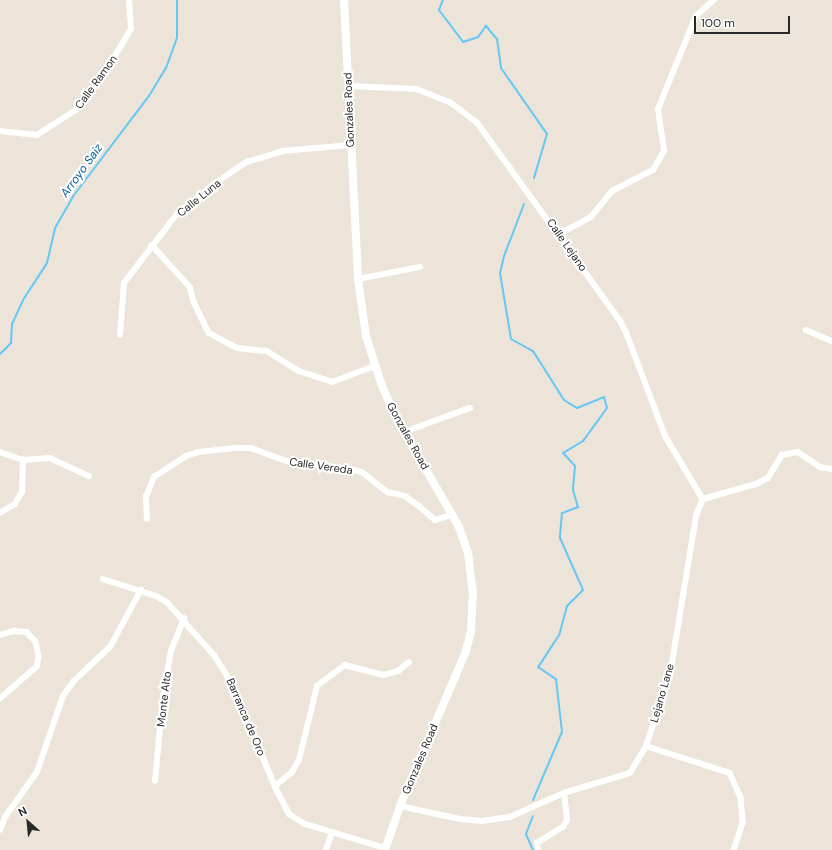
<!DOCTYPE html>
<html>
<head>
<meta charset="utf-8">
<style>
  body { margin:0 }
  #map { position:relative; width:832px; height:850px; overflow:hidden; background:#ece4d9; font-family:"DM Sans",sans-serif }
  div>[style] { position:absolute }
  [style*='--x'] { left:calc(var(--x)*1px); top:calc(var(--y)*1px); width:calc(var(--w)*1px); rotate:calc(var(--a)*1deg) }
  .stream>* { height:2px; margin:-1px; padding:0 1px; transform-origin:1px; border-radius:1px; background:#65c7f4 }
  .street>* { height:5.5px; margin:-2.75px; padding:0 2.75px; transform-origin:2.75px; border-radius:2.75px; background:#fff }
  .secondary>* { height:8px; margin:-4px; padding:0 4px; transform-origin:4px; border-radius:4px; background:#fff }
  span { translate:-50% -50%; white-space:nowrap; text-align:center; line-height:1.15; -webkit-text-stroke:4px #fff; paint-order:stroke }
  .street-label { font-size:11px; color:#282828 }
  .water-label { font-size:12px; color:#07629d; font-style:italic }
  .north { position:absolute; left:8px; top:802px; width:40px; height:40px; -webkit-text-stroke:3px #fff; paint-order:stroke; rotate:333deg; font-size:11px; font-weight:700; line-height:16px; text-align:center; color:#282828 }
  .north::after { content:''; display:block; margin:auto; width:14px; height:18px; background:#282828; clip-path:polygon(50% 0,100% 100%,50% 72%,0 100%) }
  .scale { position:absolute; left:694px; top:16px; width:96px; height:18px; box-sizing:border-box; border:2px solid #282828; border-top:0; padding-left:5px; font-size:12px; line-height:14px; white-space:nowrap; color:#282828; -webkit-text-stroke:3px #fff; paint-order:stroke }
</style>
</head>
<body>
<div id="map">
  <div class="stream">
    <div style="--x:443;--y:0;--w:11;--a:112"></div>
    <div style="--x:439;--y:10;--w:40;--a:53"></div>
    <div style="--x:463;--y:42;--w:16;--a:-18"></div>
    <div style="--x:478;--y:37;--w:14;--a:-54"></div>
    <div style="--x:486;--y:26;--w:17;--a:50"></div>
    <div style="--x:497;--y:39;--w:29;--a:82"></div>
    <div style="--x:501;--y:68;--w:80;--a:55.1"></div>
    <div style="--x:547;--y:134;--w:46;--a:106.5"></div>
    <div style="--x:524;--y:204;--w:56;--a:111"></div>
    <div style="--x:504;--y:256;--w:17;--a:103"></div>
    <div style="--x:500;--y:273;--w:67;--a:80.5"></div>
    <div style="--x:511;--y:339;--w:25;--a:29"></div>
    <div style="--x:533;--y:351;--w:58;--a:57.7"></div>
    <div style="--x:564;--y:400;--w:15;--a:32"></div>
    <div style="--x:577;--y:408;--w:29;--a:-22"></div>
    <div style="--x:604;--y:397;--w:11;--a:75"></div>
    <div style="--x:607;--y:408;--w:41;--a:126"></div>
    <div style="--x:583;--y:441;--w:23;--a:149"></div>
    <div style="--x:563;--y:453;--w:18;--a:47"></div>
    <div style="--x:575;--y:466;--w:24;--a:95"></div>
    <div style="--x:573;--y:490;--w:18;--a:74"></div>
    <div style="--x:578;--y:507;--w:17;--a:159"></div>
    <div style="--x:562;--y:513;--w:25;--a:95"></div>
    <div style="--x:560;--y:538;--w:57;--a:66.1"></div>
    <div style="--x:583;--y:590;--w:23;--a:135"></div>
    <div style="--x:567;--y:606;--w:30;--a:105"></div>
    <div style="--x:559;--y:635;--w:38;--a:123"></div>
    <div style="--x:538;--y:667;--w:22;--a:34"></div>
    <div style="--x:556;--y:679;--w:53;--a:83.5"></div>
    <div style="--x:562;--y:732;--w:74;--a:113.1"></div>
    <div style="--x:0;--y:354;--w:16;--a:-45"></div>
    <div style="--x:11;--y:343;--w:19;--a:-87"></div>
    <div style="--x:12;--y:324;--w:26;--a:-65"></div>
    <div style="--x:23;--y:300;--w:44;--a:-57"></div>
    <div style="--x:47;--y:263;--w:36;--a:-77"></div>
    <div style="--x:55;--y:228;--w:38;--a:-60"></div>
    <div style="--x:74;--y:195;--w:124;--a:-52.9"></div>
    <div style="--x:149;--y:96;--w:33;--a:-59"></div>
    <div style="--x:166;--y:68;--w:32;--a:-70"></div>
    <div style="--x:177;--y:38;--w:38;--a:-90"></div>
    <div style="--x:533;--y:850;--w:17;--a:-114"></div>
    <div style="--x:526;--y:834;--w:19;--a:-69"></div>
  </div>
  <div class="street">
    <div style="--x:349;--y:86;--w:68;--a:2.5"></div>
    <div style="--x:417;--y:89;--w:35;--a:22"></div>
    <div style="--x:450;--y:102;--w:34;--a:37"></div>
    <div style="--x:477;--y:122;--w:244;--a:54.2"></div>
    <div style="--x:620;--y:320;--w:16;--a:63"></div>
    <div style="--x:627;--y:334;--w:110;--a:69.3"></div>
    <div style="--x:666;--y:437;--w:72;--a:59.2"></div>
    <div style="--x:0;--y:131;--w:37;--a:6"></div>
    <div style="--x:37;--y:135;--w:46;--a:-32.7"></div>
    <div style="--x:76;--y:110;--w:47;--a:-51.9"></div>
    <div style="--x:105;--y:73;--w:51;--a:-59.4"></div>
    <div style="--x:131;--y:29;--w:29;--a:-94"></div>
    <div style="--x:560;--y:234;--w:35;--a:-29"></div>
    <div style="--x:591;--y:217;--w:33;--a:-51"></div>
    <div style="--x:612;--y:191;--w:46;--a:-27.1"></div>
    <div style="--x:653;--y:170;--w:22;--a:-60"></div>
    <div style="--x:664;--y:151;--w:42;--a:-98.1"></div>
    <div style="--x:658;--y:109;--w:100;--a:-67.8"></div>
    <div style="--x:696;--y:16;--w:24;--a:-42"></div>
    <div style="--x:152;--y:245;--w:57;--a:47.9"></div>
    <div style="--x:190;--y:287;--w:16;--a:75"></div>
    <div style="--x:194;--y:302;--w:34;--a:64"></div>
    <div style="--x:209;--y:333;--w:32;--a:28"></div>
    <div style="--x:237;--y:348;--w:30;--a:6"></div>
    <div style="--x:267;--y:351;--w:38;--a:32"></div>
    <div style="--x:299;--y:371;--w:35;--a:18"></div>
    <div style="--x:332;--y:382;--w:46;--a:-20.4"></div>
    <div style="--x:358;--y:279;--w:63;--a:-11"></div>
    <div style="--x:806;--y:330;--w:28;--a:23"></div>
    <div style="--x:120;--y:335;--w:52;--a:-85.6"></div>
    <div style="--x:124;--y:283;--w:87;--a:-52.5"></div>
    <div style="--x:177;--y:214;--w:48;--a:-39"></div>
    <div style="--x:214;--y:184;--w:40;--a:-34"></div>
    <div style="--x:247;--y:162;--w:37;--a:-17"></div>
    <div style="--x:282;--y:151;--w:69;--a:-5"></div>
    <div style="--x:404;--y:432;--w:70;--a:-20"></div>
    <div style="--x:0;--y:452;--w:24;--a:19"></div>
    <div style="--x:23;--y:460;--w:27;--a:-4"></div>
    <div style="--x:50;--y:458;--w:43;--a:24.8"></div>
    <div style="--x:0;--y:513;--w:17;--a:-31"></div>
    <div style="--x:15;--y:504;--w:14;--a:-60"></div>
    <div style="--x:22;--y:492;--w:32;--a:-88"></div>
    <div style="--x:147;--y:519;--w:22;--a:-93"></div>
    <div style="--x:146;--y:497;--w:22;--a:-68"></div>
    <div style="--x:154;--y:477;--w:38;--a:-33"></div>
    <div style="--x:186;--y:456;--w:13;--a:-18"></div>
    <div style="--x:198;--y:452;--w:39;--a:-6"></div>
    <div style="--x:237;--y:448;--w:14;--a:0"></div>
    <div style="--x:251;--y:448;--w:44;--a:20.1"></div>
    <div style="--x:292;--y:463;--w:54;--a:5.3"></div>
    <div style="--x:346;--y:468;--w:16;--a:14"></div>
    <div style="--x:362;--y:472;--w:33;--a:38"></div>
    <div style="--x:388;--y:492;--w:17;--a:13"></div>
    <div style="--x:405;--y:496;--w:16;--a:35"></div>
    <div style="--x:418;--y:505;--w:23;--a:41"></div>
    <div style="--x:435;--y:520;--w:19;--a:-16"></div>
    <div style="--x:103;--y:579;--w:56;--a:17.8"></div>
    <div style="--x:156;--y:596;--w:14;--a:30"></div>
    <div style="--x:168;--y:603;--w:71;--a:48.4"></div>
    <div style="--x:215;--y:656;--w:32;--a:58"></div>
    <div style="--x:232;--y:683;--w:112;--a:67.3"></div>
    <div style="--x:275;--y:786;--w:31;--a:63"></div>
    <div style="--x:289;--y:814;--w:19;--a:32"></div>
    <div style="--x:305;--y:824;--w:84;--a:16.7"></div>
    <div style="--x:0;--y:635;--w:15;--a:-16"></div>
    <div style="--x:14;--y:631;--w:13;--a:4"></div>
    <div style="--x:27;--y:632;--w:13;--a:48"></div>
    <div style="--x:36;--y:642;--w:15;--a:79"></div>
    <div style="--x:39;--y:657;--w:10;--a:101"></div>
    <div style="--x:37;--y:667;--w:49;--a:139.1"></div>
    <div style="--x:646;--y:746;--w:88;--a:17.8"></div>
    <div style="--x:730;--y:773;--w:27;--a:66"></div>
    <div style="--x:741;--y:798;--w:25;--a:85"></div>
    <div style="--x:743;--y:823;--w:28;--a:108"></div>
    <div style="--x:155;--y:781;--w:85;--a:-84.6"></div>
    <div style="--x:163;--y:696;--w:46;--a:-79.9"></div>
    <div style="--x:171;--y:651;--w:35;--a:-68"></div>
    <div style="--x:275;--y:786;--w:22;--a:-39"></div>
    <div style="--x:292;--y:772;--w:14;--a:-60"></div>
    <div style="--x:299;--y:760;--w:76;--a:-76.3"></div>
    <div style="--x:317;--y:686;--w:35;--a:-37"></div>
    <div style="--x:345;--y:665;--w:40;--a:14.4"></div>
    <div style="--x:384;--y:675;--w:15;--a:-16"></div>
    <div style="--x:398;--y:671;--w:14;--a:-39"></div>
    <div style="--x:400;--y:806;--w:61;--a:12.2"></div>
    <div style="--x:460;--y:819;--w:22;--a:5"></div>
    <div style="--x:482;--y:821;--w:28;--a:-8"></div>
    <div style="--x:510;--y:817;--w:59;--a:-24"></div>
    <div style="--x:564;--y:793;--w:69;--a:-16.9"></div>
    <div style="--x:630;--y:773;--w:31;--a:-59"></div>
    <div style="--x:646;--y:746;--w:75;--a:-71.3"></div>
    <div style="--x:670;--y:675;--w:161;--a:-80.7"></div>
    <div style="--x:696;--y:516;--w:18;--a:-68"></div>
    <div style="--x:703;--y:499;--w:55;--a:-15.8"></div>
    <div style="--x:756;--y:484;--w:13;--a:-27"></div>
    <div style="--x:768;--y:478;--w:27;--a:-59"></div>
    <div style="--x:782;--y:455;--w:16;--a:-11"></div>
    <div style="--x:798;--y:452;--w:27;--a:34"></div>
    <div style="--x:820;--y:467;--w:12;--a:9"></div>
    <div style="--x:0;--y:830;--w:14;--a:-69"></div>
    <div style="--x:5;--y:817;--w:55;--a:-54.6"></div>
    <div style="--x:37;--y:772;--w:80;--a:-71.1"></div>
    <div style="--x:63;--y:696;--w:19;--a:-54"></div>
    <div style="--x:74;--y:681;--w:50;--a:-43.4"></div>
    <div style="--x:110;--y:647;--w:65;--a:-61.5"></div>
    <div style="--x:326;--y:850;--w:18;--a:-71"></div>
    <div style="--x:538;--y:850;--w:7;--a:-98"></div>
    <div style="--x:537;--y:843;--w:31;--a:-32"></div>
    <div style="--x:563;--y:827;--w:8;--a:-60"></div>
    <div style="--x:567;--y:820;--w:27;--a:-96"></div>
  </div>
  <div class="secondary">
    <div style="--x:344;--y:0;--w:279;--a:87.1"></div>
    <div style="--x:358;--y:279;--w:58;--a:82"></div>
    <div style="--x:366;--y:336;--w:49;--a:72.3"></div>
    <div style="--x:381;--y:383;--w:36;--a:67"></div>
    <div style="--x:395;--y:416;--w:128;--a:60"></div>
    <div style="--x:459;--y:527;--w:28;--a:71"></div>
    <div style="--x:468;--y:553;--w:39;--a:83"></div>
    <div style="--x:473;--y:592;--w:39;--a:93"></div>
    <div style="--x:471;--y:631;--w:21;--a:104"></div>
    <div style="--x:466;--y:651;--w:168;--a:113.1"></div>
    <div style="--x:400;--y:806;--w:46;--a:108.8"></div>
  </div>
  <div class="street-label">
    <span style="left:96px;top:82px;rotate:-54deg">Calle Ramon</span>
    <span style="left:349px;top:110px;rotate:-92deg">Gonzales Road</span>
    <span style="left:199px;top:198px;rotate:-39deg">Calle Luna</span>
    <span style="left:567px;top:245px;rotate:55deg">Calle Lejano</span>
    <span style="left:408px;top:436px;rotate:61deg">Gonzales Road</span>
    <span style="left:321px;top:466px;rotate:8deg">Calle Vereda</span>
    <span style="left:662px;top:693px;rotate:-74deg">Lejano Lane</span>
    <span style="left:164px;top:699px;rotate:-83deg">Monte Alto</span>
    <span style="left:246px;top:717px;rotate:67deg">Barranca de Oro</span>
    <span style="left:420px;top:759px;rotate:-67deg">Gonzales Road</span>
  </div>
  <div class="water-label">
    <span style="left:82px;top:171px;rotate:-54deg">Arroyo Saiz</span>
  </div>
  <div class="north">N</div>
  <div class="scale">100 m</div>
</div>
</body>
</html>
